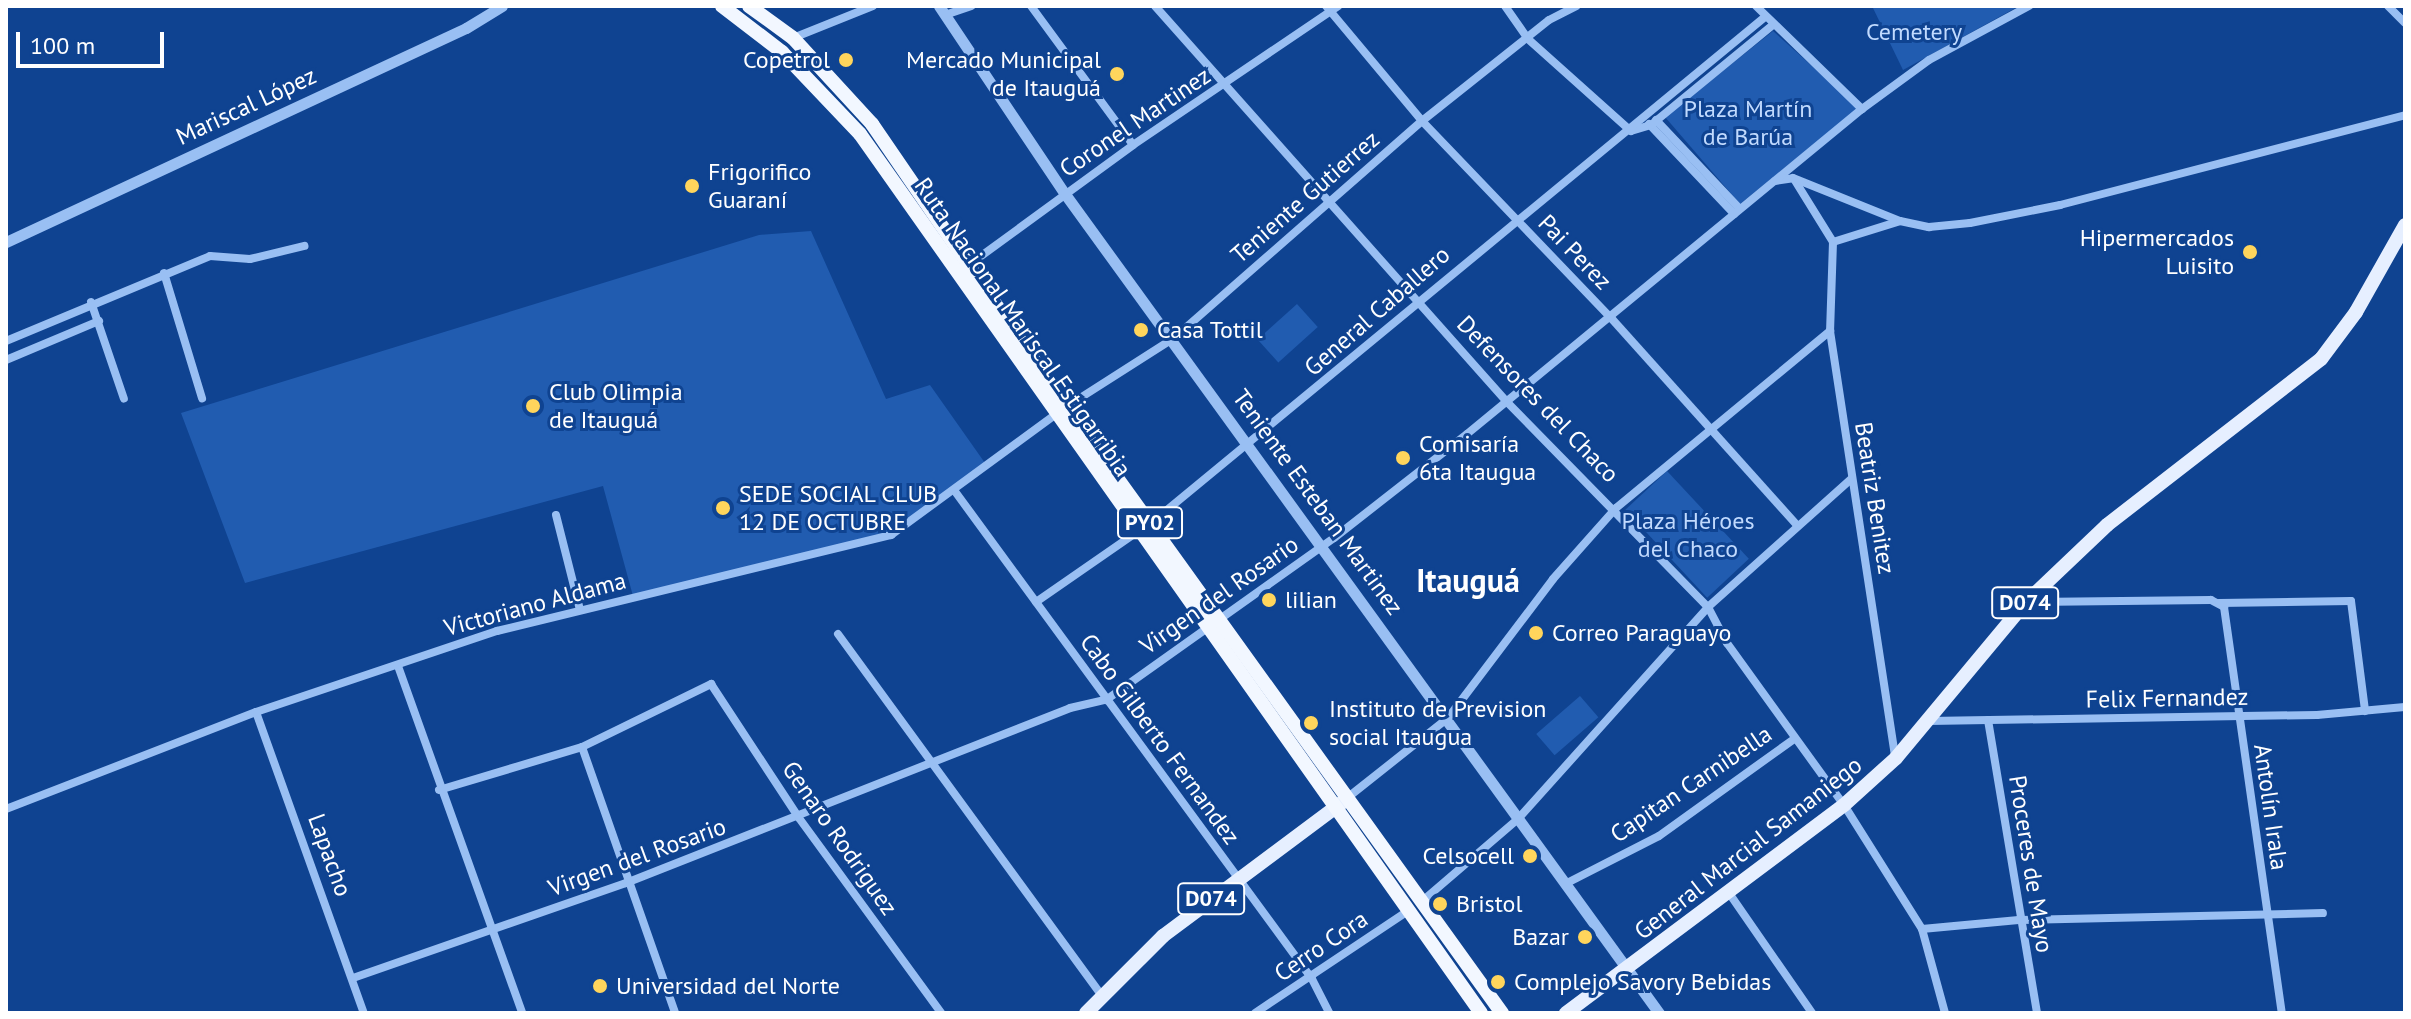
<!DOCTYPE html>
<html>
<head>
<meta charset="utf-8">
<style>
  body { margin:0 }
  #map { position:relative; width:2411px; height:1019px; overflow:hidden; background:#0f4391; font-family:"PT Sans",sans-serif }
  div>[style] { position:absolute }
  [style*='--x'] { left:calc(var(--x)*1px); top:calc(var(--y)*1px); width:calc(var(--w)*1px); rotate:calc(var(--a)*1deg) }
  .green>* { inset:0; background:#215cb0; transform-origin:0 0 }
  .minor>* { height:8px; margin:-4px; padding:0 4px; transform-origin:4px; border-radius:4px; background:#99bff3 }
  .tertiary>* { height:11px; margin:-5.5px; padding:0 5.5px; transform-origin:5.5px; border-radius:5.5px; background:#99bff3 }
  .primary>* { height:14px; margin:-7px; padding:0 7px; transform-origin:7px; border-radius:7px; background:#e6efff }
  .trunk>* { height:14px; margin:-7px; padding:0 7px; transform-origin:7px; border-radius:7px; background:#f2f7ff }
  .dots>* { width:22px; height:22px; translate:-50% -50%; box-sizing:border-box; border:4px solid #0f4391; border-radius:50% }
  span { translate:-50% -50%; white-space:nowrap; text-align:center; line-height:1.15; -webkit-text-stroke:6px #0f4391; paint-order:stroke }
  .shield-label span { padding:2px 6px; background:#0f4391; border:2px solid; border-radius:6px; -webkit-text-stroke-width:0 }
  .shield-label { font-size:22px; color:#fff; font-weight:700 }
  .park-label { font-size:24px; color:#c1dafe }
  .poi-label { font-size:24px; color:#fff }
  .right { translate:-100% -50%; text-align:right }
  .left { translate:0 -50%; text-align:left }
  .street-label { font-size:24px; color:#fff }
  .district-label { font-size:32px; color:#fff; font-weight:700 }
  .frame { position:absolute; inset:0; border:8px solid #fff; pointer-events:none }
  .scale { position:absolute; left:16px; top:32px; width:148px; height:36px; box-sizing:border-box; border:4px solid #fff; border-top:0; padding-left:10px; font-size:24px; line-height:28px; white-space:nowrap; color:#fff; -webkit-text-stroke:6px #0f4391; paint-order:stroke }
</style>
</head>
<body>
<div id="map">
  <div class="green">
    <div style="clip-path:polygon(1872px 6px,2019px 6px,1903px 70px)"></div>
    <div style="clip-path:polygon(1773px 31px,1859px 108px,1740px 204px,1665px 117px)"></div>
    <div style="clip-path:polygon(811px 231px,886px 399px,930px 385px,985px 463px,886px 535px,633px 596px,603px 486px,245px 583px,181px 413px,759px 235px)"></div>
    <div style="left:1297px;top:304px;width:31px;height:53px;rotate:48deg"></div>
    <div style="left:1667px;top:471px;width:120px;height:57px;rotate:47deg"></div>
    <div style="left:1580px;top:696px;width:28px;height:58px;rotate:49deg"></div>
  </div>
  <div class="minor">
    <div style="--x:1031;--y:6;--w:172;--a:53.7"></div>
    <div style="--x:1155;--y:6;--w:530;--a:48.37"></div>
    <div style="--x:1507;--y:402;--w:287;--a:45.6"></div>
    <div style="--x:1708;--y:607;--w:41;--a:62.2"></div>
    <div style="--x:1727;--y:643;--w:200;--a:54.2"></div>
    <div style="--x:1844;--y:805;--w:146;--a:57.8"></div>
    <div style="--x:1922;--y:929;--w:87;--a:74.7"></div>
    <div style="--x:1326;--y:6;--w:150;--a:50.1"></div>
    <div style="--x:1422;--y:121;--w:274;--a:46.2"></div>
    <div style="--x:1612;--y:319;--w:277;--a:48.1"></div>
    <div style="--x:1505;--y:6;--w:40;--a:55.1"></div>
    <div style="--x:1528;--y:39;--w:138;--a:41.8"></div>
    <div style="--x:1756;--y:6;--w:148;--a:44.2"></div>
    <div style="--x:2388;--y:6;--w:24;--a:45"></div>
    <div style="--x:945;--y:15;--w:28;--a:-19"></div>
    <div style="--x:793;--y:38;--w:86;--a:-21.8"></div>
    <div style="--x:1656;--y:120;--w:122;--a:46.7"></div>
    <div style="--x:1649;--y:124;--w:124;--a:46.6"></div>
    <div style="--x:1631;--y:131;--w:21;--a:-17"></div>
    <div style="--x:1651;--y:125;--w:159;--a:-39.4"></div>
    <div style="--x:1794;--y:179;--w:74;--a:58.2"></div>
    <div style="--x:1833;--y:242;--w:70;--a:-17.4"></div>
    <div style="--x:1775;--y:181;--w:18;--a:-9"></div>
    <div style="--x:1793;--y:178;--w:115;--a:21.9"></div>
    <div style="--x:1900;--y:221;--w:30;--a:12"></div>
    <div style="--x:1929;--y:227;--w:41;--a:-5.6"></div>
    <div style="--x:1970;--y:223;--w:92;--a:-11.3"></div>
    <div style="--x:2060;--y:205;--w:357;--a:-14.6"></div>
    <div style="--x:1833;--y:242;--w:89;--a:91.9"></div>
    <div style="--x:1830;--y:331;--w:431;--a:81.3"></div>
    <div style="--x:966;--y:267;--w:207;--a:-36.1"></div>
    <div style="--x:1133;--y:145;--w:248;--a:-34.1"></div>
    <div style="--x:164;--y:273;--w:131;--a:73.1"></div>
    <div style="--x:91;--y:302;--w:102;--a:71.2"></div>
    <div style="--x:6;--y:341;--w:221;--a:-22.6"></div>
    <div style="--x:210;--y:256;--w:40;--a:4.3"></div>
    <div style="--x:250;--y:259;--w:56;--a:-13.5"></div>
    <div style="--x:6;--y:360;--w:101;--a:-22.8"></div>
    <div style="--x:954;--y:490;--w:606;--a:53.79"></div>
    <div style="--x:1312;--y:979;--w:38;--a:63"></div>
    <div style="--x:556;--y:515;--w:98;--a:75.8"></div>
    <div style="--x:1150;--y:524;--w:798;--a:-39.51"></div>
    <div style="--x:1036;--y:602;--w:126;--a:-34.7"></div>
    <div style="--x:2026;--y:602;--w:185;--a:-0.6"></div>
    <div style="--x:2211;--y:600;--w:15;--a:28"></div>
    <div style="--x:2224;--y:607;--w:410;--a:81.9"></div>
    <div style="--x:2219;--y:603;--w:132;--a:-0.9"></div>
    <div style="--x:2351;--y:601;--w:111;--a:82.7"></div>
    <div style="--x:838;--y:634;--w:448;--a:53.9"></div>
    <div style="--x:398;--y:666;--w:368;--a:70.3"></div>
    <div style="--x:256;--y:712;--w:320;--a:70.3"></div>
    <div style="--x:1988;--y:720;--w:297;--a:80.5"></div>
    <div style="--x:1929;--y:721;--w:388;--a:-0.9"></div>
    <div style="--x:2317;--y:715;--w:88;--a:-5.2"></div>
    <div style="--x:582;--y:747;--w:282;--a:70.7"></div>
    <div style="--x:439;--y:790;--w:149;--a:-16.7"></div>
    <div style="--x:582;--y:747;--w:144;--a:-26"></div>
    <div style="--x:711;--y:684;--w:160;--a:56.7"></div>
    <div style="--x:799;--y:818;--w:241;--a:53.9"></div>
    <div style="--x:1347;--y:798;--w:129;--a:-38.4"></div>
    <div style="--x:1448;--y:718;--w:174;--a:-52.9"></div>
    <div style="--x:1553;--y:579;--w:95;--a:-48.4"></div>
    <div style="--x:1616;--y:508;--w:278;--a:-39.6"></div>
    <div style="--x:6;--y:809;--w:268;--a:-21.2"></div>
    <div style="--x:256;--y:712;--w:254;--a:-18.6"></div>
    <div style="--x:497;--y:631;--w:406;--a:-13.7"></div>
    <div style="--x:891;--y:535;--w:217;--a:-36.2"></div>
    <div style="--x:1066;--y:407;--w:128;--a:-32.6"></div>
    <div style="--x:1174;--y:338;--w:330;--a:-41.2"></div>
    <div style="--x:1422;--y:121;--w:162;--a:-38.5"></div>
    <div style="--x:1549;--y:20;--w:31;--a:-27"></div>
    <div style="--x:1567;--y:883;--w:103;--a:-27.1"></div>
    <div style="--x:1659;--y:836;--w:166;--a:-35.7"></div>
    <div style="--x:1729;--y:893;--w:146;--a:55.3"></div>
    <div style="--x:1420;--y:903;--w:129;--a:-40.6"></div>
    <div style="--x:1518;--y:819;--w:285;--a:-48.1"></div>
    <div style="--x:1708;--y:607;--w:192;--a:-41.8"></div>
    <div style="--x:1922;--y:929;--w:97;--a:-5.3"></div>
    <div style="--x:2019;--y:920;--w:304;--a:-1.3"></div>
    <div style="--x:353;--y:978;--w:289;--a:-19.2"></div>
    <div style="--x:626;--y:883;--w:477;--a:-21.5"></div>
    <div style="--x:1070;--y:708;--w:37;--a:-13"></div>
    <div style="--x:1106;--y:700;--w:280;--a:-35.4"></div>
    <div style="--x:1334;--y:538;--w:169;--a:-38"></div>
    <div style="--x:1467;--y:434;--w:512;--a:-39.45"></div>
    <div style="--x:1862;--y:109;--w:83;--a:-36.2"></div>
    <div style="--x:1929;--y:60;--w:114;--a:-28.4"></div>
    <div style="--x:1255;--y:1013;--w:184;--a:-33.7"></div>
  </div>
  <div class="tertiary">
    <div style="--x:939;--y:6;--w:226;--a:56.2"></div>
    <div style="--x:1065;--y:194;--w:1012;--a:54.05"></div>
    <div style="--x:6;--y:242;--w:507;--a:-24.95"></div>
    <div style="--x:466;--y:28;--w:42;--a:-31.4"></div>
  </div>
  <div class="primary">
    <div style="--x:1086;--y:1013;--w:109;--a:-45"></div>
    <div style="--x:1163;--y:936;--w:226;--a:-36.7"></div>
    <div style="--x:1566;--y:1013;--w:347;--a:-36.8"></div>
    <div style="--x:1844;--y:805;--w:70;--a:-42.1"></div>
    <div style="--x:1896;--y:758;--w:203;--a:-50.2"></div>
    <div style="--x:2026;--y:602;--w:112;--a:-43.5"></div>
    <div style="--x:2107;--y:525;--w:271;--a:-37.8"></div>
    <div style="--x:2321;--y:359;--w:59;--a:-53.3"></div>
    <div style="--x:2356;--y:312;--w:100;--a:-60.6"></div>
  </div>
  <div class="trunk">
    <div style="--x:722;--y:6;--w:76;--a:37.5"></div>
    <div style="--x:782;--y:52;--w:113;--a:46.4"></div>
    <div style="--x:860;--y:134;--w:1076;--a:54.76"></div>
    <div style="--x:749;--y:6;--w:54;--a:36"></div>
    <div style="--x:793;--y:38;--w:117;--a:47.4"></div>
    <div style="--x:872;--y:124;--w:343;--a:55.6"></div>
    <div style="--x:1066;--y:407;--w:747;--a:54.27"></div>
  </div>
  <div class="dots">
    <div style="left:846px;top:60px;background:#ffd55c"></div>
    <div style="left:1117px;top:74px;background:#ffd55c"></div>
    <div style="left:692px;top:186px;background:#ffd55c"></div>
    <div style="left:2250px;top:252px;background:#ffd55c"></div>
    <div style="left:1141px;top:330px;background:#ffd55c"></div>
    <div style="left:533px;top:406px;background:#ffd55c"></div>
    <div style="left:1403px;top:458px;background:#ffd55c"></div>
    <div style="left:723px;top:508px;background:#ffd55c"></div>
    <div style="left:1269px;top:600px;background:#ffd55c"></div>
    <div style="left:1536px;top:633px;background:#ffd55c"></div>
    <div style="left:1311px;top:723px;background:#ffd55c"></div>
    <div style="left:1530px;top:856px;background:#ffd55c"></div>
    <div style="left:1440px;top:904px;background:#ffd55c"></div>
    <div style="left:1585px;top:937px;background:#ffd55c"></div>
    <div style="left:1498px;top:982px;background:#ffd55c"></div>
    <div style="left:600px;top:986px;background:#ffd55c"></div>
  </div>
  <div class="shield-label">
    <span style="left:1150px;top:523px">PY02</span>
    <span style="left:2025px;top:603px">D074</span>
    <span style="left:1211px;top:899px">D074</span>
  </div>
  <div class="park-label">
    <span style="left:1914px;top:32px">Cemetery</span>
    <span style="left:1748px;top:123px">Plaza Martín<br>de Barúa</span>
    <span style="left:1688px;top:535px">Plaza Héroes<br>del Chaco</span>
  </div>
  <div class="poi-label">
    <span class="right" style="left:830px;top:60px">Copetrol</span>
    <span class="right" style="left:1101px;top:74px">Mercado Municipal<br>de Itauguá</span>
    <span class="left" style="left:708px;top:186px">Frigorifico<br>Guaraní</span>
    <span class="right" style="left:2234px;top:252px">Hipermercados<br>Luisito</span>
    <span class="left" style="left:1157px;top:330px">Casa Tottil</span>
    <span class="left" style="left:549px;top:406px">Club Olimpia<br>de Itauguá</span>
    <span class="left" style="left:1419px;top:458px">Comisaría<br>6ta Itaugua</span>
    <span class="left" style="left:739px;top:508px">SEDE SOCIAL CLUB<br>12 DE OCTUBRE</span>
    <span class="left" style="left:1285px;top:600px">lilian</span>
    <span class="left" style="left:1552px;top:633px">Correo Paraguayo</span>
    <span class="left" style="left:1329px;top:723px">Instituto de Prevision<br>social Itaugua</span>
    <span class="right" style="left:1514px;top:856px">Celsocell</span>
    <span class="left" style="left:1456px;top:904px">Bristol</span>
    <span class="right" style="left:1569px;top:937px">Bazar</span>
    <span class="left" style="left:1514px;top:982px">Complejo Savory Bebidas</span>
    <span class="left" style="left:616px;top:986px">Universidad del Norte</span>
  </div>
  <div class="street-label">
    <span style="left:246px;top:106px;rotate:-25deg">Mariscal López</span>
    <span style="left:1135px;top:122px;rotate:-34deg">Coronel Martinez</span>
    <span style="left:1305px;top:197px;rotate:-41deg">Teniente Gutierrez</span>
    <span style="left:1575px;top:252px;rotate:46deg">Pai Perez</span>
    <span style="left:1377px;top:311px;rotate:-41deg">General Caballero</span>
    <span style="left:1023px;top:327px;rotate:55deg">Ruta Nacional Mariscal Estigarribia</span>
    <span style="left:1538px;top:399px;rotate:46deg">Defensores del Chaco</span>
    <span style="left:1875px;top:498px;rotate:81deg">Beatriz Benitez</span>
    <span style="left:1318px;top:502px;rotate:54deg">Teniente Esteban Martinez</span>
    <span style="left:1219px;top:595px;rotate:-35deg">Virgen del Rosario</span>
    <span style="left:535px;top:604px;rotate:-15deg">Victoriano Aldama</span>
    <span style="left:2167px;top:698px;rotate:-1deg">Felix Fernandez</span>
    <span style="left:1160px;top:739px;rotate:54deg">Cabo Gilberto Fernandez</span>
    <span style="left:1691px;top:784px;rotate:-34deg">Capitan Carnibella</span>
    <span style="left:2271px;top:807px;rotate:82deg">Antolín Irala</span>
    <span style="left:840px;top:838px;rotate:55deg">Genaro Rodriguez</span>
    <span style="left:1748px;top:848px;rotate:-38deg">General Marcial Samaniego</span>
    <span style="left:330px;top:855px;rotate:70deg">Lapacho</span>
    <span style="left:637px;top:857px;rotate:-20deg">Virgen del Rosario</span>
    <span style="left:2031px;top:864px;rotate:81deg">Proceres de Mayo</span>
    <span style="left:1321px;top:946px;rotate:-34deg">Cerro Cora</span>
  </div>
  <div class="district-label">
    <span style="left:1468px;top:580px">Itauguá</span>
  </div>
  <div class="frame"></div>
  <div class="scale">100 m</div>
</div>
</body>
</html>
